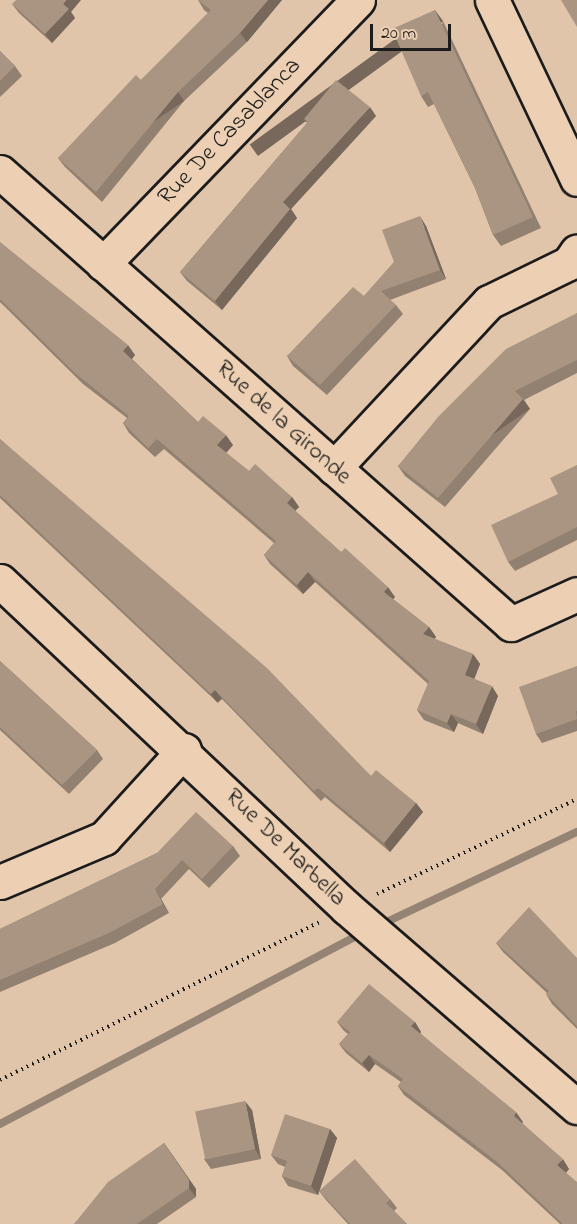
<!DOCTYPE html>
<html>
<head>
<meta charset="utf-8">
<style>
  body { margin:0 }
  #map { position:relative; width:577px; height:1224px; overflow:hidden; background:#e0c5aa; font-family:"Indie Flower",sans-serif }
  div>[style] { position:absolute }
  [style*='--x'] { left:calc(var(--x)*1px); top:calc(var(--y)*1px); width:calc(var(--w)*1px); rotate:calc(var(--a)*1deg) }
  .stream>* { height:8px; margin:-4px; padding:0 4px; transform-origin:4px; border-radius:4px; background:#958473 }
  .path>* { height:4px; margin-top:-2px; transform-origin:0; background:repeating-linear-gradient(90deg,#1c1c1c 0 1.5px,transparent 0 6px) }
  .roads { filter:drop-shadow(2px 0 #1c1c1c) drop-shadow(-2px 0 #1c1c1c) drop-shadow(0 2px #1c1c1c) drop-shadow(0 -2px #1c1c1c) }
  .minor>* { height:33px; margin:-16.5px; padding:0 16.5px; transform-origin:16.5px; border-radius:16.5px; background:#edd0b3 }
  .wall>* { inset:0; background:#928070 }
  .shaded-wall>* { inset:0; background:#77685b; transform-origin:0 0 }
  .building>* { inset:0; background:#aa9582; transform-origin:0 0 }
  span { translate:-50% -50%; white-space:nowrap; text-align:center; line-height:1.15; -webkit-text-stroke:4.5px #edd0b3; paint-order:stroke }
  .street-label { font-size:24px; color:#1c1c1c }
  .scale { position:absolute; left:370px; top:24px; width:81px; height:27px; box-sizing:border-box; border:3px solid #1c1c1c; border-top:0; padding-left:8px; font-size:18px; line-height:21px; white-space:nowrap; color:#1c1c1c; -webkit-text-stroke:4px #edd0b3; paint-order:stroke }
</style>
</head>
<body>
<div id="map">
  <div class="stream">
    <div style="--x:378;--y:926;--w:220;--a:-25.3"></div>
    <div style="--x:0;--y:1124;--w:410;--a:-27.8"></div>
  </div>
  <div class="path">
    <div style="--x:377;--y:894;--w:221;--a:-25.4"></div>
    <div style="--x:0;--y:1080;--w:356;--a:-26.3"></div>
  </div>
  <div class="roads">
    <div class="minor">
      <div style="--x:492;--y:0;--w:198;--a:64.6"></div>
      <div style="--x:0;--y:172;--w:682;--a:41.49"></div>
      <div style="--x:511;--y:624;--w:72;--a:-24.4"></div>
      <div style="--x:103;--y:264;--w:367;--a:-46"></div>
      <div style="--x:334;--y:468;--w:227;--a:-47"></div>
      <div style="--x:489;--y:302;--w:89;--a:-26"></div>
      <div style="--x:569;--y:263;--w:14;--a:-56"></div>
      <div style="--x:0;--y:581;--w:477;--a:43.3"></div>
      <div style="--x:347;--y:908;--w:304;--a:40.9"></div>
      <div style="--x:0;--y:882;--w:113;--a:-22.9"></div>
      <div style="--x:104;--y:838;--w:119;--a:-47.7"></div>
    </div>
  </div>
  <div class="wall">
    <div style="clip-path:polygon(198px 0,282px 0,247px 42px,184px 101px,102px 202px,65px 167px,58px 158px,141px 80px,208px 13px,204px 10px)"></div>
    <div style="clip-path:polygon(12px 4px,71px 12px,75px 18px,52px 43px,19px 13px)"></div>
    <div style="clip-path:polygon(443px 21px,541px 228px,501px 246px,493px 235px,475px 188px,434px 104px,428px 107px,421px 96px)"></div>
    <div style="clip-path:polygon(0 51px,15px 66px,22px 76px,0 97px)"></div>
    <div style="clip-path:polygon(376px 116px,291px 209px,297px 218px,222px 310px,187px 281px,180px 272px,307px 123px,304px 119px)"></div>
    <div style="clip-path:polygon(426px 226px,446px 279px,390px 300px,396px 305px,403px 314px,327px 395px,293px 366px,287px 356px,364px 296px)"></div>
    <div style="clip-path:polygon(0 242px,135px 355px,132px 359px,198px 422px,233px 445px,226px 453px,249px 471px,292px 497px,299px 507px,295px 511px,341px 552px,395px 597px,393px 599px,429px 627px,436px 637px,434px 639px,473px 654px,480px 664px,474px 679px,498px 696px,483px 734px,458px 723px,454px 732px,424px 720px,417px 710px,428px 684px,315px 582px,303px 594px,270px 564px,264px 555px,274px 543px,164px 449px,155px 457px,129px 433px,123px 423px,127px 418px,83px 384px,0 302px)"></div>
    <div style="clip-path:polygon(577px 313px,577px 373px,524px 400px,530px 409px,445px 507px,405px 476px,398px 466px)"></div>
    <div style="clip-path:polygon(0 439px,371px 776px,416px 803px,423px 812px,390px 852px,325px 797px,321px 801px,222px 699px,218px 703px,0 498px)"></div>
    <div style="clip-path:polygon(577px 465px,577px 540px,515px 571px,508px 562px,558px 494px)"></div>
    <div style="clip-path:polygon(0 661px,97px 750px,103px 759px,69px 794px,0 730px)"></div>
    <div style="clip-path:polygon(577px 666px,577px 731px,542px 743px,536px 734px)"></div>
    <div style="clip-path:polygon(233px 846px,240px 856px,209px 888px,189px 869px,161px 899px,169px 913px,115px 943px,0 992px,0 929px,157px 853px)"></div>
    <div style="clip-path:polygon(496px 943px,577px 958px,577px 1029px,552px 1004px,546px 994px,547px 993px,503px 952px)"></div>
    <div style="clip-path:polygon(337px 1022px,415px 1022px,421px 1032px,420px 1033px,523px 1122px,522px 1123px,569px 1169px,566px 1173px,577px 1224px,560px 1224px,502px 1170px,404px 1095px,398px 1086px,401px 1082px,375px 1064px,369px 1072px,346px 1053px,339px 1044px,348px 1034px,344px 1031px)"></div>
    <div style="clip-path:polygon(252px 1110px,261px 1159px,211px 1169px,204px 1159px)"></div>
    <div style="clip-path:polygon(330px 1129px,337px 1138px,318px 1195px,288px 1186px,282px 1176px,285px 1167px,278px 1164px,271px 1155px)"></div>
    <div style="clip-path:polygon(164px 1143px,196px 1189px,196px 1197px,157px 1224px,74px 1224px)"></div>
    <div style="clip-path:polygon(319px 1191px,390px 1199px,397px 1208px,394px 1211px,407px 1224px,348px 1224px,326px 1200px)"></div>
  </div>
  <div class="shaded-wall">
    <div style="clip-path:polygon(66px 0,81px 0,71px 12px,75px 18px,52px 43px,45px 34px,63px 4px)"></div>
    <div style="clip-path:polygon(268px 0,282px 0,247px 42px,240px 33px)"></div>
    <div style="left:435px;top:10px;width:14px;height:229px;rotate:54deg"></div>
    <div style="left:178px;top:92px;width:11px;height:129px;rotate:56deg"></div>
    <div style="clip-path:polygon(370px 107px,376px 116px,291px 209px,297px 218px,222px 310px,215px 301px,283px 202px)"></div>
    <div style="clip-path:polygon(420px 216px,426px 226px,446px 279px,440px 270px)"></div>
    <div style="clip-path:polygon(128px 345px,135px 355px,130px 361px,123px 351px)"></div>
    <div style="left:523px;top:399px;width:12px;height:130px;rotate:55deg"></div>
    <div style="clip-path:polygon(226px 435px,233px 445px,224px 455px,217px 445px)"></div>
    <div style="clip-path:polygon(292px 497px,299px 507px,293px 513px,287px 503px)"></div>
    <div style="clip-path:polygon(308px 572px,315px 582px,303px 594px,297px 585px)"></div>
    <div style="clip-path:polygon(388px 587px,395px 597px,391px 601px,384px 592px)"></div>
    <div style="clip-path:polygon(429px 627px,436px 637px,430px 644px,423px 634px)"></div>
    <div style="clip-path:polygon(473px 654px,480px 664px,472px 685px,465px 675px)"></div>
    <div style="clip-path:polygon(492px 686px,498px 696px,483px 734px,476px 724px)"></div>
    <div style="left:215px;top:690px;width:11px;height:6px;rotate:52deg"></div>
    <div style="clip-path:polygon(451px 714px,458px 723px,454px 732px,447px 723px)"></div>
    <div style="clip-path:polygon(416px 803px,423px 812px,390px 852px,384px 843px)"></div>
    <div style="clip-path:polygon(155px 889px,161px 899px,169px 913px,163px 904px)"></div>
    <div style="clip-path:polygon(415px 1022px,421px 1032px,418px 1036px,411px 1026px)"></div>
    <div style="clip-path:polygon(369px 1055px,375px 1064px,369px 1072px,362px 1063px)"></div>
    <div style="clip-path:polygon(245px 1101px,252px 1110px,261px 1159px,255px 1149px)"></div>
    <div style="clip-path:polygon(516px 1112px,523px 1122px,520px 1125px,514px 1116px)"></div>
    <div style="clip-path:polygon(330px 1129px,337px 1138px,318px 1195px,311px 1186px)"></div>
    <div style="clip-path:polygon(164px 1143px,196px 1189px,196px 1197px,189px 1188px)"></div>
    <div style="clip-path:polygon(563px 1159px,569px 1169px,564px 1175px,557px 1165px)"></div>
  </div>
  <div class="building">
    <div style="clip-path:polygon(16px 0,66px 0,63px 4px,69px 9px,45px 34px,12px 4px)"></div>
    <div style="clip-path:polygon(198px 0,268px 0,240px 33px,178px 92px,96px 192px,58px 158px,136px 75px,141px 80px,211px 10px)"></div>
    <div style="clip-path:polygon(561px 0,577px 0,577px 27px)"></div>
    <div style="clip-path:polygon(435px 10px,533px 217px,493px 235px,475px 188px,428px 92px,421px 96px,392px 29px)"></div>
    <div style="clip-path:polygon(0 51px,15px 66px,0 81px)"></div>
    <div style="clip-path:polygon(336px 80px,370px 107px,283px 202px,290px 209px,215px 301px,180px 272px,308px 122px,304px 119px)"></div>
    <div style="clip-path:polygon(420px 216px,440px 270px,381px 291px,396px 305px,320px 385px,287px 356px,353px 287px,364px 296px,394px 262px,382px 230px)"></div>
    <div style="clip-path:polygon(0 242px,128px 345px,123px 351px,198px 422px,203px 416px,226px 435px,217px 445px,249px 471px,255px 464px,292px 497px,287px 503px,341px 552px,345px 548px,388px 587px,384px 592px,429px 627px,423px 634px,473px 654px,465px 675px,492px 686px,476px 724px,451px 714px,447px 723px,417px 710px,429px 681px,308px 572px,297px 585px,264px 555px,276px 541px,157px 439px,148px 448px,123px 423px,129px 416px,76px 374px,0 299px)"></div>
    <div style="clip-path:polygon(577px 313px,577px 360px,515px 391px,523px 399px,438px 498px,398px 466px,438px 417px,506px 349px)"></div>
    <div style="clip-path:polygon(0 439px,267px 668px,371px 776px,376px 770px,416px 803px,384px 843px,318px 788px,314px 791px,215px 690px,211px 694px,0 495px)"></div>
    <div style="clip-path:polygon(577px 465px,577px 527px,508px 562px,491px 525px,558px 494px,550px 478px)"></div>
    <div style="clip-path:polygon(0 661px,97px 750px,62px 785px,0 727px)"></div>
    <div style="clip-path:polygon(577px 666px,577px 711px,576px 711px,577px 719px,536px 734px,519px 687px)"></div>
    <div style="clip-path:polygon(196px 812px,233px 846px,202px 879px,182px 860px,155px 889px,163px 904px,109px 933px,0 980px,0 929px,157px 853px)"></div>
    <div style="clip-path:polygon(529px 907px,577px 958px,577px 1026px,546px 994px,549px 991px,496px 943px)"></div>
    <div style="clip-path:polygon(369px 984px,415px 1022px,411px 1026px,516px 1112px,514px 1116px,563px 1159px,557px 1165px,577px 1182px,577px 1224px,563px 1224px,496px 1161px,398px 1086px,403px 1079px,369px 1055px,362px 1063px,339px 1044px,350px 1032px,337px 1022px)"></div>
    <div style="left:245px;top:1101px;width:49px;height:51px;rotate:78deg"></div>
    <div style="clip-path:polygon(285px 1114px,330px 1129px,311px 1186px,282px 1176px,287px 1161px,271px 1155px)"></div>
    <div style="clip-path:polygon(164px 1143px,189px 1180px,189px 1188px,137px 1224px,74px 1224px,108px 1182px)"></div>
    <div style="clip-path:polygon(355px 1159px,390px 1199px,386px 1203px,407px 1224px,350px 1224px,319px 1191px)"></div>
  </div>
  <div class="street-label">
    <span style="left:230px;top:132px;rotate:-46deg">Rue De Casablanca</span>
    <span style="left:283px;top:423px;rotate:42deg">Rue de la Gironde</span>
    <span style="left:285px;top:848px;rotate:44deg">Rue De Marbella</span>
  </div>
  <div class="scale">20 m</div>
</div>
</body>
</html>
